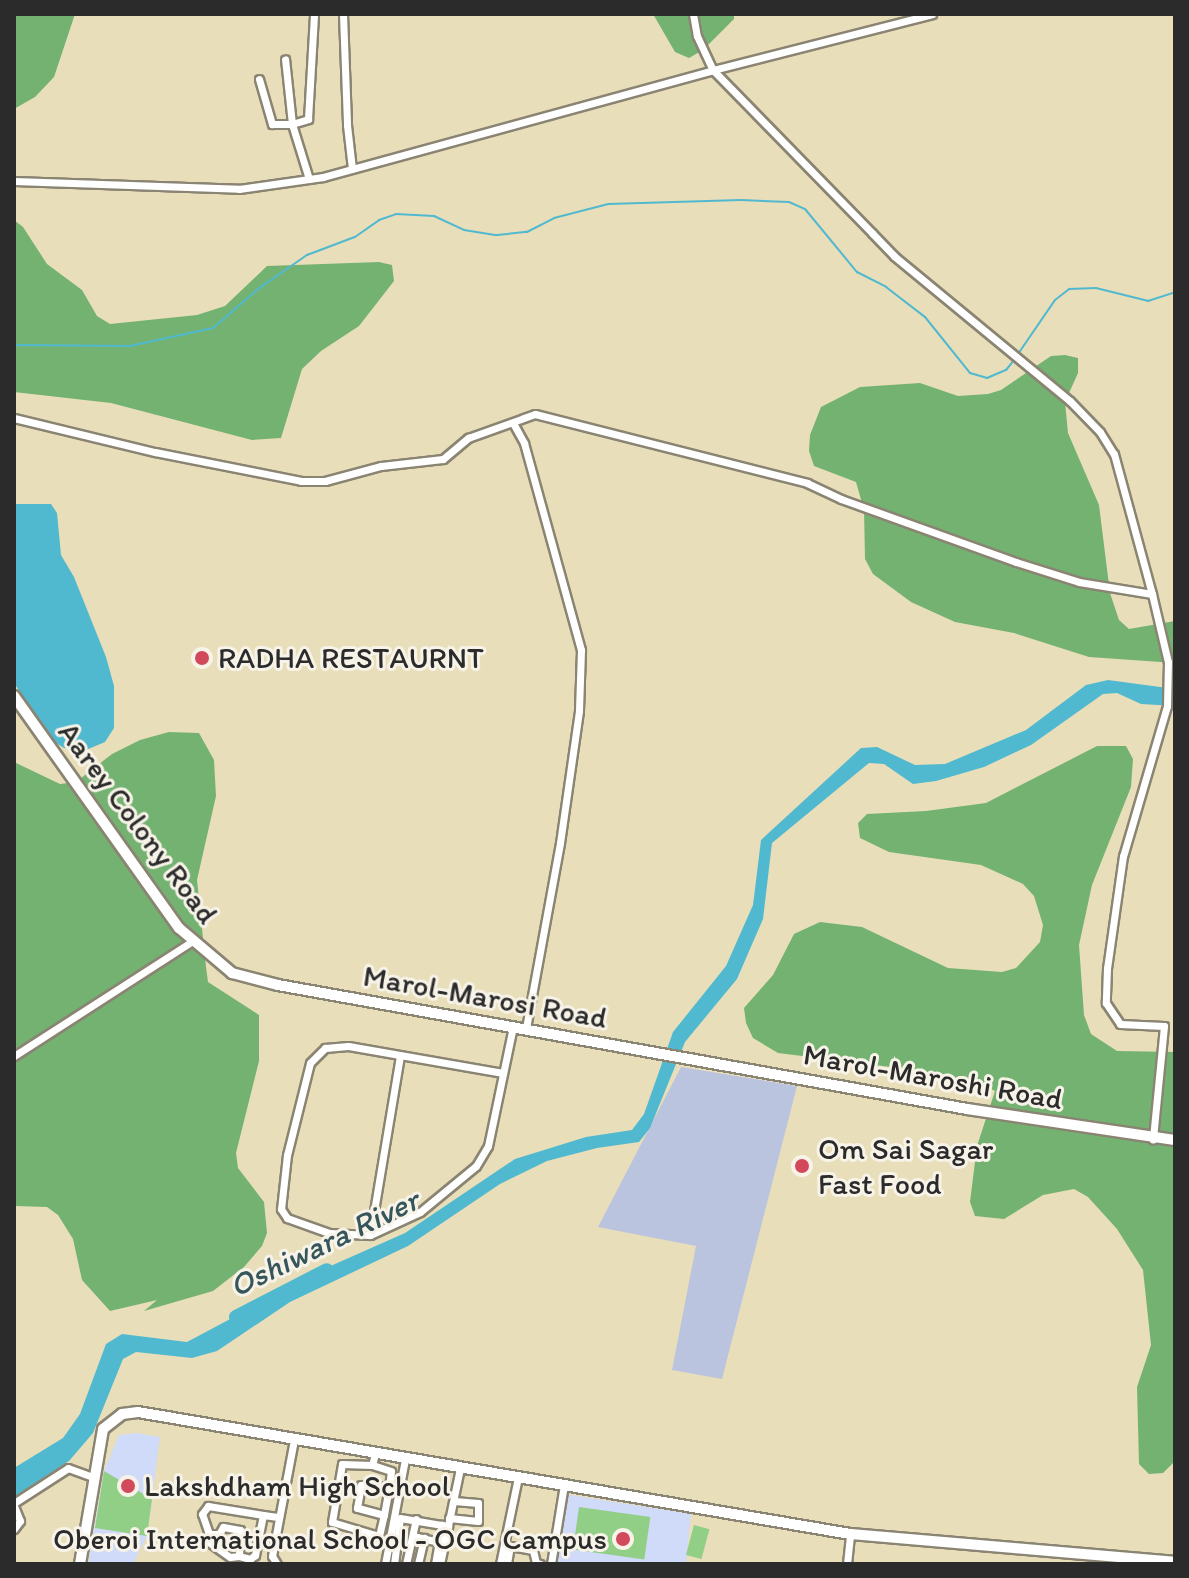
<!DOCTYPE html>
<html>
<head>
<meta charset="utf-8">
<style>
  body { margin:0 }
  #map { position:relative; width:1189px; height:1578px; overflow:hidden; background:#e9deba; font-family:Itim,sans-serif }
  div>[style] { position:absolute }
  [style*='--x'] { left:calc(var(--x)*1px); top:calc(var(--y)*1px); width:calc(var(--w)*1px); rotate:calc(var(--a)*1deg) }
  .built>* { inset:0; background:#d0daf9 }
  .industrial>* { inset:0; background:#bac4de }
  .green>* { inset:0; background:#90cf85; transform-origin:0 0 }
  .forest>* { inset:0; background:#74b272 }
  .water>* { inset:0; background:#51b9cf }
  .stream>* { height:2px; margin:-1px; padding:0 1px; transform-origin:1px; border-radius:1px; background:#51b9cf }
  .river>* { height:14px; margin:-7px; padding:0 7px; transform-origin:7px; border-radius:7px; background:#51b9cf }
  .roads { filter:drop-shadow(2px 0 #8a8472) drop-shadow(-2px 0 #8a8472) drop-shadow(0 2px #8a8472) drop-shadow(0 -2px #8a8472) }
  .street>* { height:7px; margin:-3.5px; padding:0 3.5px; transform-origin:3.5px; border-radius:3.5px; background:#fff }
  .secondary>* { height:10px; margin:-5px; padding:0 5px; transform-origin:5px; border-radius:5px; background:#fff }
  .dots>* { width:22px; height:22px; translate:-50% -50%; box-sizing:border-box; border:4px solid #f7f3e8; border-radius:50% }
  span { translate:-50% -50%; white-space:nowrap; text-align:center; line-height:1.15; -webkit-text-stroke:6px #f7f3e8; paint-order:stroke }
  .poi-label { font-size:30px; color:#2b2b2b }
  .left { translate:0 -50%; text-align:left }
  .right { translate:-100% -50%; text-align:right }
  .street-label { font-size:30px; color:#2b2b2b }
  .water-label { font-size:32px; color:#36565c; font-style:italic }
  .frame { position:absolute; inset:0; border:16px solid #2b2b2b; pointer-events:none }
</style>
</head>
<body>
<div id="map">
  <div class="built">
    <div style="clip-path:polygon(137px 1433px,160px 1437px,147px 1536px,133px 1564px,88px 1564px,104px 1471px,119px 1435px)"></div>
    <div style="clip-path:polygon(564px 1494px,691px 1514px,686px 1564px,555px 1564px)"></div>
  </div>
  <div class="industrial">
    <div style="clip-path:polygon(681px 1067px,797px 1086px,722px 1379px,672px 1370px,696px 1246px,598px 1227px)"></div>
  </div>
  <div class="green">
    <div style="clip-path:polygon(104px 1471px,152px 1499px,147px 1536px,95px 1528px)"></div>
    <div style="left:579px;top:1507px;width:72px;height:43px;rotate:8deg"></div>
    <div style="left:694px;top:1525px;width:16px;height:31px;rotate:15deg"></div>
  </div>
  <div class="forest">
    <div style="clip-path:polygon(14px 14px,75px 14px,54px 77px,35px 97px,14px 109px)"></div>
    <div style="clip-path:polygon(653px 14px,734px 14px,734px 19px,703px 50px,689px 58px,675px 52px)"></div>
    <div style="clip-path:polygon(14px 220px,23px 227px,47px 264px,82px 290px,97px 316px,110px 324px,197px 315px,225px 306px,267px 266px,379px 262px,392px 265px,394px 281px,359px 326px,321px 351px,302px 369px,281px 438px,252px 440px,111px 403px,14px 392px)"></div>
    <div style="clip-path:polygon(1065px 355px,1078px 358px,1078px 373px,1065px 402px,1068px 433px,1099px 505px,1110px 593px,1119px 620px,1129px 629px,1175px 621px,1175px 663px,1089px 657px,1014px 633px,955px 622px,911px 602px,873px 574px,865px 559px,864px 510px,856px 482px,814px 466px,809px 451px,810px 435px,821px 407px,860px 387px,920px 383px,958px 396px,988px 394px,1001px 390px,1051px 356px)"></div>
    <div style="clip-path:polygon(169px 732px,199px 733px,214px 760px,216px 796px,197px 880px,206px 967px,208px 982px,259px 1015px,259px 1061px,236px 1153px,238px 1168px,264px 1202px,267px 1233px,262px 1246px,244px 1267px,213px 1291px,144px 1311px,157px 1300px,110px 1311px,82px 1280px,73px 1239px,58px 1215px,47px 1207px,14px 1206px,14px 762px,60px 784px,76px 782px,112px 754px,140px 740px)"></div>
    <div style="clip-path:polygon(1097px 746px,1126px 746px,1133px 759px,1131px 787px,1092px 885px,1079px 945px,1084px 1015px,1091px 1034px,1117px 1051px,1175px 1052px,1175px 1461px,1163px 1473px,1149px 1474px,1139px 1464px,1137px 1387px,1151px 1345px,1143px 1270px,1117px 1229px,1088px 1197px,1074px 1189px,1043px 1195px,1004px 1219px,975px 1216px,970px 1202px,977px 1146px,995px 1091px,981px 1084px,915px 1070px,778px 1053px,753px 1038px,746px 1023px,744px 1008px,773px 975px,794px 934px,820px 922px,862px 927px,948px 968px,1002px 972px,1016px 968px,1040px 942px,1043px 925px,1034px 896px,1023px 884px,981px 865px,889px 852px,860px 838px,858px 823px,867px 814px,926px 811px,986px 803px)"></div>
  </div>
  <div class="water">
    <div style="clip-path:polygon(14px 504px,51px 504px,57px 513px,61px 555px,74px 577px,106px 657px,114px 686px,114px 728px,105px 742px,86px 750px,64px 748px,51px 740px,14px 683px)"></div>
    <div style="clip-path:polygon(1108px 680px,1175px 689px,1175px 706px,1141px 704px,1117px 693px,1103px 694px,1031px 745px,984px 767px,936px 781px,913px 784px,884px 764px,869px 763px,772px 843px,763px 919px,737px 979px,685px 1042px,650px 1128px,639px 1142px,597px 1148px,547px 1161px,500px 1184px,408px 1246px,290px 1302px,217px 1351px,192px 1358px,136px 1352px,123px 1359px,93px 1433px,69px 1461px,14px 1497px,14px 1468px,63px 1438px,80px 1414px,106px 1344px,122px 1334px,187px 1342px,326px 1268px,405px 1233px,515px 1159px,586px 1137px,632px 1130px,644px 1114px,673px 1032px,726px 966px,753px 905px,761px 840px,861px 748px,877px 747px,915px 765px,945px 764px,1026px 730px,1086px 685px)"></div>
  </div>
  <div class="stream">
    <div style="--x:14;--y:345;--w:116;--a:0.5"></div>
    <div style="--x:130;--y:346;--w:85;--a:-12.2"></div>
    <div style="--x:213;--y:328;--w:60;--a:-40.9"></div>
    <div style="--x:258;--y:289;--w:60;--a:-34.8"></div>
    <div style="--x:307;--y:255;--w:51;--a:-20.6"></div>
    <div style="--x:355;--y:237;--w:29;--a:-35"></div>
    <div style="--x:379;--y:220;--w:18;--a:-19"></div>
    <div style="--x:396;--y:214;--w:38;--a:3"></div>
    <div style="--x:434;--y:216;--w:33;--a:25"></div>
    <div style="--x:464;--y:230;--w:33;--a:9"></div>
    <div style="--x:497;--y:235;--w:30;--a:-6"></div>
    <div style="--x:527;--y:232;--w:30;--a:-27"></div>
    <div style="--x:554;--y:218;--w:56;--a:-14.5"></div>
    <div style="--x:608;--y:204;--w:133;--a:-1.7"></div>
    <div style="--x:741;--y:200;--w:48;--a:2.4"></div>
    <div style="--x:789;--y:202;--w:17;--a:24"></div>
    <div style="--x:805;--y:209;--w:82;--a:50.5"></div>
    <div style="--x:857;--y:272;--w:33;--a:27"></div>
    <div style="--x:886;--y:287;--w:49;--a:37.6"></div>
    <div style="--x:925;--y:317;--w:72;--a:51.2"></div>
    <div style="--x:970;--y:373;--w:18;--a:16"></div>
    <div style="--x:987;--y:378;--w:21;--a:-23"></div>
    <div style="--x:1006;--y:370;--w:14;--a:-51"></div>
    <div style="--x:1018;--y:354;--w:65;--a:-55.6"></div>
    <div style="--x:1055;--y:300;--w:18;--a:-38"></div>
    <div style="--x:1069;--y:289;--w:27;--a:-2"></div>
    <div style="--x:1096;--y:288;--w:54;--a:14"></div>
    <div style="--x:1148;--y:301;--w:28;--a:-18"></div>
  </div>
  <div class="river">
    <div style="--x:236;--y:1317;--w:102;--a:-27.3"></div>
  </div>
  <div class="roads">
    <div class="street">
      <div style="--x:343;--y:14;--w:111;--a:87.9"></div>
      <div style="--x:347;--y:125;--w:44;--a:83.5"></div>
      <div style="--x:693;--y:14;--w:22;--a:80"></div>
      <div style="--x:697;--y:36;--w:38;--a:65"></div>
      <div style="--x:713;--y:70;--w:228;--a:45.7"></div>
      <div style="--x:872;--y:233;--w:32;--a:46"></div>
      <div style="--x:894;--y:256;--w:228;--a:39.5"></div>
      <div style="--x:1070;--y:401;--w:43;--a:45.9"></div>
      <div style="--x:1100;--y:432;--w:26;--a:58"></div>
      <div style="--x:1114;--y:454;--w:145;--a:74.8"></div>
      <div style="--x:259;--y:79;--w:47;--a:73.9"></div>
      <div style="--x:272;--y:124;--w:20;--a:0"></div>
      <div style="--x:292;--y:124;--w:65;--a:-96.1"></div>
      <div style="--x:309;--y:179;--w:58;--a:-107.2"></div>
      <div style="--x:292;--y:124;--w:17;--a:-17"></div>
      <div style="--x:308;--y:119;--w:105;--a:-86.7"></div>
      <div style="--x:14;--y:181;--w:225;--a:2"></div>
      <div style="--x:239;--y:189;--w:85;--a:-8.1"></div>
      <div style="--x:323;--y:177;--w:404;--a:-15.3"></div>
      <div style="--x:713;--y:70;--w:226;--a:-14.3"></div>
      <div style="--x:14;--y:418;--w:145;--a:13.6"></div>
      <div style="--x:155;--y:452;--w:149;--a:11.2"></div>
      <div style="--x:301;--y:481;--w:24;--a:0"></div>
      <div style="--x:325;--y:481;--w:58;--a:-15"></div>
      <div style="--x:381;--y:466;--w:62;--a:-6.4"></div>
      <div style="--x:443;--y:459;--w:33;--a:-40"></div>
      <div style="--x:468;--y:438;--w:71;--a:-19.7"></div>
      <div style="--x:535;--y:414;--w:281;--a:14.2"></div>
      <div style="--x:807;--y:483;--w:38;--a:25"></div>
      <div style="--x:841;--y:499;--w:186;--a:19.8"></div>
      <div style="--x:1016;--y:562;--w:66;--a:17.6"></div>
      <div style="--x:1079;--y:582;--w:74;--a:9.3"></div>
      <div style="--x:1152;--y:594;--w:70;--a:76.8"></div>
      <div style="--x:1168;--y:662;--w:44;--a:91.3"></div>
      <div style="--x:1167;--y:706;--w:156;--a:106.3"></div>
      <div style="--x:1123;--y:856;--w:113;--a:98.1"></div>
      <div style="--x:1107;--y:968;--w:35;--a:92"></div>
      <div style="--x:1106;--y:1003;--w:25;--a:56"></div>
      <div style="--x:1120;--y:1024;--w:44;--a:2.6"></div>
      <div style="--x:1164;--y:1026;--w:114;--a:95.6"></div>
      <div style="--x:513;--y:423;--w:23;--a:61"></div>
      <div style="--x:524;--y:443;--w:215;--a:74.6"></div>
      <div style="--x:581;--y:650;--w:61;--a:91.9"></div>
      <div style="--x:579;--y:711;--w:133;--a:98.2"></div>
      <div style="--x:560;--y:843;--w:189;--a:100.4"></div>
      <div style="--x:14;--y:1056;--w:214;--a:-32.8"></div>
      <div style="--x:503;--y:1073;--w:157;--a:-170.1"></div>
      <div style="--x:348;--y:1046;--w:23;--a:175"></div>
      <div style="--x:325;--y:1048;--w:21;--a:135"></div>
      <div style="--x:310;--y:1063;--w:95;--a:104"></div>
      <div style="--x:287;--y:1155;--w:54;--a:96.3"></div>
      <div style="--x:281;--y:1209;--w:11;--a:56"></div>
      <div style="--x:287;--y:1218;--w:45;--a:19.7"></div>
      <div style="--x:329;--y:1233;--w:41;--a:2.8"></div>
      <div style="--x:370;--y:1235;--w:55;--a:-24.7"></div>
      <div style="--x:420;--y:1212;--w:72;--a:-39.4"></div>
      <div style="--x:476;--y:1166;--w:23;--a:-59"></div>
      <div style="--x:488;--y:1146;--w:123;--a:-78.2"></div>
      <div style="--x:370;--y:1235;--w:182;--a:-80.5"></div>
      <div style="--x:372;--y:1465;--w:30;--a:-178"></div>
      <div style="--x:342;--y:1464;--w:59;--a:99.8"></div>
      <div style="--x:332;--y:1522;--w:49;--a:16.6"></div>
      <div style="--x:379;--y:1536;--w:22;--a:-77"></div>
      <div style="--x:384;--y:1515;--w:28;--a:-165"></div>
      <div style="--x:357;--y:1508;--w:23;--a:-80"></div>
      <div style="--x:361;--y:1485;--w:28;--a:4"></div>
      <div style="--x:389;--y:1487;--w:16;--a:-83"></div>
      <div style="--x:391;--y:1471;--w:20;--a:-162"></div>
      <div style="--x:372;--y:1465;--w:11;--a:-75"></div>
      <div style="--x:14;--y:1503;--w:64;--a:-32.9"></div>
      <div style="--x:68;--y:1468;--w:27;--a:20"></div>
      <div style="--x:14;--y:1506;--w:16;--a:68"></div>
      <div style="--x:20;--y:1521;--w:10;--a:127"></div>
      <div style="--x:263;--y:1515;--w:41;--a:101.3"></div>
      <div style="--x:255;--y:1555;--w:6;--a:141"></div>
      <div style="--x:250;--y:1559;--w:11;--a:-165"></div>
      <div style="--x:239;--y:1556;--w:26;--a:-88"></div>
      <div style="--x:240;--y:1530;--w:17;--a:-170"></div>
      <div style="--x:223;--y:1527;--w:8;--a:120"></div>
      <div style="--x:219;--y:1534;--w:10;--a:180"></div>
      <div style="--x:209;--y:1534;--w:21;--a:-109"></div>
      <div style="--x:202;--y:1514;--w:10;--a:-53"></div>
      <div style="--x:208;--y:1506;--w:56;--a:9.3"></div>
      <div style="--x:263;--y:1515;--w:15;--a:8"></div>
      <div style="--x:384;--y:1515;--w:28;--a:-80"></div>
      <div style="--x:449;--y:1518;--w:29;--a:6"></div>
      <div style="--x:478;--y:1521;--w:18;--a:-90"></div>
      <div style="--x:478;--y:1503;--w:24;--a:-175"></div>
      <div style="--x:413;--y:1536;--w:27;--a:13"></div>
      <div style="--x:207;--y:1541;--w:28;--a:35"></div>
      <div style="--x:230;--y:1557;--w:9;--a:-6"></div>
      <div style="--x:277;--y:1564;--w:9;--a:-122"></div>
      <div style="--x:272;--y:1556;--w:118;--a:-79.3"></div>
      <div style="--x:385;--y:1564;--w:107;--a:-79.2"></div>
      <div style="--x:394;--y:1564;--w:46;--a:-82.6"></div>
      <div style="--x:400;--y:1518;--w:49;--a:9.5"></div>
      <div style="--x:406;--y:1564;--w:46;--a:-77.5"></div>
      <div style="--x:418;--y:1564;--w:27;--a:-77"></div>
      <div style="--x:435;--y:1564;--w:40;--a:-80"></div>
      <div style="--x:440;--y:1564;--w:98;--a:-78.2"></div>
      <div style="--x:500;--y:1564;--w:89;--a:-78.3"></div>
      <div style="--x:507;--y:1564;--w:18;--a:-81"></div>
      <div style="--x:510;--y:1546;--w:23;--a:10"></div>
      <div style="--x:533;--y:1550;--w:13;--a:77"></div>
      <div style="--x:536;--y:1563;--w:4;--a:14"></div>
      <div style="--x:551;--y:1564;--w:80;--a:-80.7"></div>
      <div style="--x:847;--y:1564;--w:30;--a:-84"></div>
    </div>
    <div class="secondary">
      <div style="--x:14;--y:696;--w:285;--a:54.6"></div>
      <div style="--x:179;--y:928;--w:70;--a:40.3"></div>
      <div style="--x:232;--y:973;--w:48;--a:14.6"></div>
      <div style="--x:278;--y:985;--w:700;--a:10.2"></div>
      <div style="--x:967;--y:1109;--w:210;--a:8.5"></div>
      <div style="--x:80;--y:1564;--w:137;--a:-80.3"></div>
      <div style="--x:103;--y:1429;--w:24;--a:-38"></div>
      <div style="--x:122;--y:1414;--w:16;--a:-7"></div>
      <div style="--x:138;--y:1412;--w:722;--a:9.72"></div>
      <div style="--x:850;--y:1534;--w:326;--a:4.9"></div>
    </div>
  </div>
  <div class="dots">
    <div style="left:202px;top:658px;background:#d1495b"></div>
    <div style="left:802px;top:1166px;background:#d1495b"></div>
    <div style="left:128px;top:1486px;background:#d1495b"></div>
    <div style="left:623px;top:1539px;background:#d1495b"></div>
  </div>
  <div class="poi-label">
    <span class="left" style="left:218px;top:658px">RADHA RESTAURNT</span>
    <span class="left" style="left:818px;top:1166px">Om Sai Sagar<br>Fast Food</span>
    <span class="left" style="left:144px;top:1486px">Lakshdham High School</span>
    <span class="right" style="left:607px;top:1539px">Oberoi International School - OGC Campus</span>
  </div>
  <div class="street-label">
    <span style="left:138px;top:823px;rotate:53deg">Aarey Colony Road</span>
    <span style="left:485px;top:997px;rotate:10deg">Marol-Marosi Road</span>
    <span style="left:933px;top:1077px;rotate:10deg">Marol-Maroshi Road</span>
  </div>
  <div class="water-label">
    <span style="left:324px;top:1243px;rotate:-26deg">Oshiwara River</span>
  </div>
  <div class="frame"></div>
</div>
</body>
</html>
